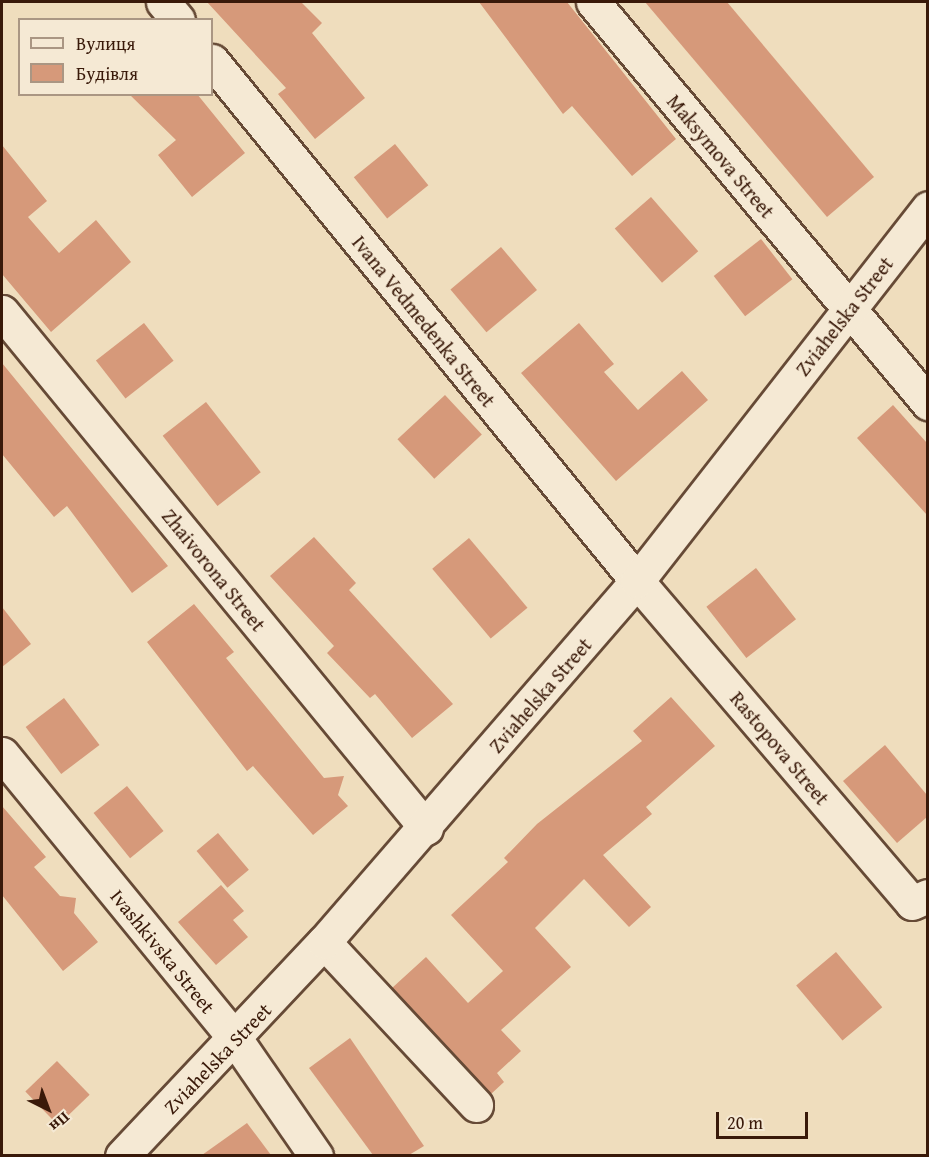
<!DOCTYPE html>
<html>
<head>
<meta charset="utf-8">
<style>
  body { margin:0 }
  #map { position:relative; width:929px; height:1157px; overflow:hidden; background:#efddbd; font-family:"Gentium Book Plus",serif }
  div>[style] { position:absolute }
  [style*='--x'] { left:calc(var(--x)*1px); top:calc(var(--y)*1px); width:calc(var(--w)*1px); rotate:calc(var(--a)*1deg) }
  .building>* { inset:0; background:#d6997a; transform-origin:0 0 }
  .roads { filter:drop-shadow(2px 0 #664a36) drop-shadow(-2px 0 #664a36) drop-shadow(0 2px #664a36) drop-shadow(0 -2px #664a36) }
  .minor>* { height:33px; margin:-16.5px; padding:0 16.5px; transform-origin:16.5px; border-radius:16.5px; background:#f5e9d4 }
  span { translate:-50% -50%; white-space:nowrap; text-align:center; line-height:1.15; -webkit-text-stroke:4.5px #f5e9d4; paint-order:stroke }
  .street-label { font-size:20px; color:#391909 }
  .frame { position:absolute; inset:0; border:3px solid #391909; pointer-events:none }
  .legend { position:absolute; left:18px; top:18px; width:195px; height:78px; box-sizing:border-box; background:#f5e9d4; border:2px solid #aa9683; margin:0; padding:8px 10px; list-style:none; font-size:18px; color:#391909 }
  .legend li { display:flex; align-items:center; gap:12px; height:30px }
  .legend b { width:30px; border:2px solid #aa9683 }
  .north { position:absolute; left:18px; top:1079px; width:60px; height:60px; -webkit-text-stroke:4px #f5e9d4; paint-order:stroke; rotate:138deg; font-size:16px; font-weight:700; line-height:24px; text-align:center; color:#391909 }
  .north::after { content:''; display:block; margin:auto; width:21px; height:27px; background:#391909; clip-path:polygon(50% 0,100% 100%,50% 72%,0 100%) }
  .scale { position:absolute; left:716px; top:1112px; width:92px; height:27px; box-sizing:border-box; border:3px solid #391909; border-top:0; padding-left:8px; font-size:18px; line-height:21px; white-space:nowrap; color:#391909; -webkit-text-stroke:4px #f5e9d4; paint-order:stroke }
</style>
</head>
<body>
<div id="map">
  <div class="building">
    <div style="clip-path:polygon(207px 2px,301px 2px,322px 23px,312px 33px,365px 98px,315px 139px,278px 94px,286px 88px)"></div>
    <div style="clip-path:polygon(479px 2px,567px 2px,676px 139px,632px 176px,572px 106px,563px 114px)"></div>
    <div style="clip-path:polygon(645px 2px,727px 2px,874px 177px,827px 217px)"></div>
    <div style="clip-path:polygon(129px 94px,197px 94px,245px 153px,192px 197px,158px 155px,176px 140px)"></div>
    <div style="left:395px;top:144px;width:53px;height:53px;rotate:51deg"></div>
    <div style="clip-path:polygon(2px 145px,47px 201px,28px 217px,59px 253px,96px 220px,131px 262px,51px 332px,2px 274px)"></div>
    <div style="left:651px;top:197px;width:72px;height:48px;rotate:49deg"></div>
    <div style="left:761px;top:239px;width:51px;height:60px;rotate:52deg"></div>
    <div style="left:501px;top:247px;width:56px;height:66px;rotate:50deg"></div>
    <div style="left:144px;top:323px;width:48px;height:61px;rotate:52deg"></div>
    <div style="clip-path:polygon(579px 323px,614px 364px,604px 372px,638px 410px,682px 371px,708px 400px,616px 481px,521px 373px)"></div>
    <div style="clip-path:polygon(2px 363px,168px 566px,132px 593px,67px 506px,54px 517px,2px 454px)"></div>
    <div style="left:445px;top:395px;width:54px;height:65px;rotate:47deg"></div>
    <div style="left:206px;top:402px;width:89px;height:55px;rotate:52deg"></div>
    <div style="clip-path:polygon(893px 405px,927px 443px,927px 515px,857px 438px)"></div>
    <div style="clip-path:polygon(314px 537px,356px 583px,349px 590px,453px 704px,412px 738px,375px 694px,370px 698px,327px 653px,334px 646px,270px 576px)"></div>
    <div style="left:469px;top:538px;width:91px;height:48px;rotate:50deg"></div>
    <div style="left:756px;top:568px;width:65px;height:63px;rotate:52deg"></div>
    <div style="clip-path:polygon(194px 604px,234px 652px,226px 658px,324px 778px,344px 776px,338px 795px,348px 806px,313px 835px,253px 766px,247px 771px,147px 642px)"></div>
    <div style="clip-path:polygon(2px 607px,31px 644px,2px 667px)"></div>
    <div style="clip-path:polygon(671px 697px,715px 746px,646px 807px,652px 814px,603px 855px,651px 907px,629px 927px,584px 879px,535px 928px,571px 967px,501px 1030px,521px 1051px,497px 1073px,504px 1082px,491px 1094px,392px 988px,426px 957px,468px 1003px,503px 971px,451px 915px,508px 862px,504px 858px,537px 824px,642px 741px,633px 731px)"></div>
    <div style="left:64px;top:698px;width:59px;height:48px;rotate:53deg"></div>
    <div style="clip-path:polygon(885px 745px,927px 795px,927px 817px,897px 843px,843px 781px)"></div>
    <div style="left:127px;top:786px;width:58px;height:43px;rotate:51deg"></div>
    <div style="clip-path:polygon(2px 806px,46px 857px,34px 867px,60px 896px,76px 898px,74px 913px,98px 942px,63px 971px,2px 895px)"></div>
    <div style="left:218px;top:833px;width:48px;height:28px;rotate:50deg"></div>
    <div style="clip-path:polygon(221px 885px,244px 911px,233px 920px,248px 937px,216px 965px,178px 922px)"></div>
    <div style="left:836px;top:952px;width:72px;height:52px;rotate:50deg"></div>
    <div style="clip-path:polygon(350px 1038px,424px 1146px,409px 1155px,373px 1155px,309px 1068px)"></div>
    <div style="left:57px;top:1061px;width:47px;height:44px;rotate:46deg"></div>
    <div style="clip-path:polygon(247px 1123px,271px 1155px,202px 1155px)"></div>
  </div>
  <div class="roads">
    <div class="minor">
      <div style="--x:163;--y:2;--w:23;--a:50"></div>
      <div style="--x:593;--y:2;--w:523;--a:50.12"></div>
      <div style="--x:212;--y:61;--w:672;--a:50.74"></div>
      <div style="--x:637;--y:581;--w:423;--a:49.5"></div>
      <div style="--x:912;--y:903;--w:17;--a:-24"></div>
      <div style="--x:2;--y:312;--w:668;--a:50.59"></div>
      <div style="--x:2;--y:754;--w:370;--a:50.7"></div>
      <div style="--x:236;--y:1040;--w:141;--a:55.4"></div>
      <div style="--x:324;--y:942;--w:223;--a:47"></div>
      <div style="--x:122;--y:1156;--w:294;--a:-46.7"></div>
      <div style="--x:324;--y:942;--w:478;--a:-49.1"></div>
      <div style="--x:637;--y:581;--w:473;--a:-52"></div>
    </div>
  </div>
  <div class="street-label">
    <span style="left:721px;top:156px;rotate:50deg">Maksymova Street</span>
    <span style="left:844px;top:316px;rotate:-52deg">Zviahelska Street</span>
    <span style="left:424px;top:321px;rotate:51deg">Ivana Vedmedenka Street</span>
    <span style="left:214px;top:570px;rotate:51deg">Zhaivorona Street</span>
    <span style="left:540px;top:695px;rotate:-49deg">Zviahelska Street</span>
    <span style="left:780px;top:748px;rotate:50deg">Rastopova Street</span>
    <span style="left:163px;top:951px;rotate:51deg">Ivashkivska Street</span>
    <span style="left:217px;top:1058px;rotate:-46deg">Zviahelska Street</span>
  </div>
  <div class="frame"></div>
  <ul class="legend">
  <li><b style="height:8px;background:#f5e9d4"></b>Вулиця</li>
  <li><b style="height:16px;background:#d6997a"></b>Будівля</li>
  </ul>
  <div class="north">Пн</div>
  <div class="scale">20 m</div>
</div>
</body>
</html>
